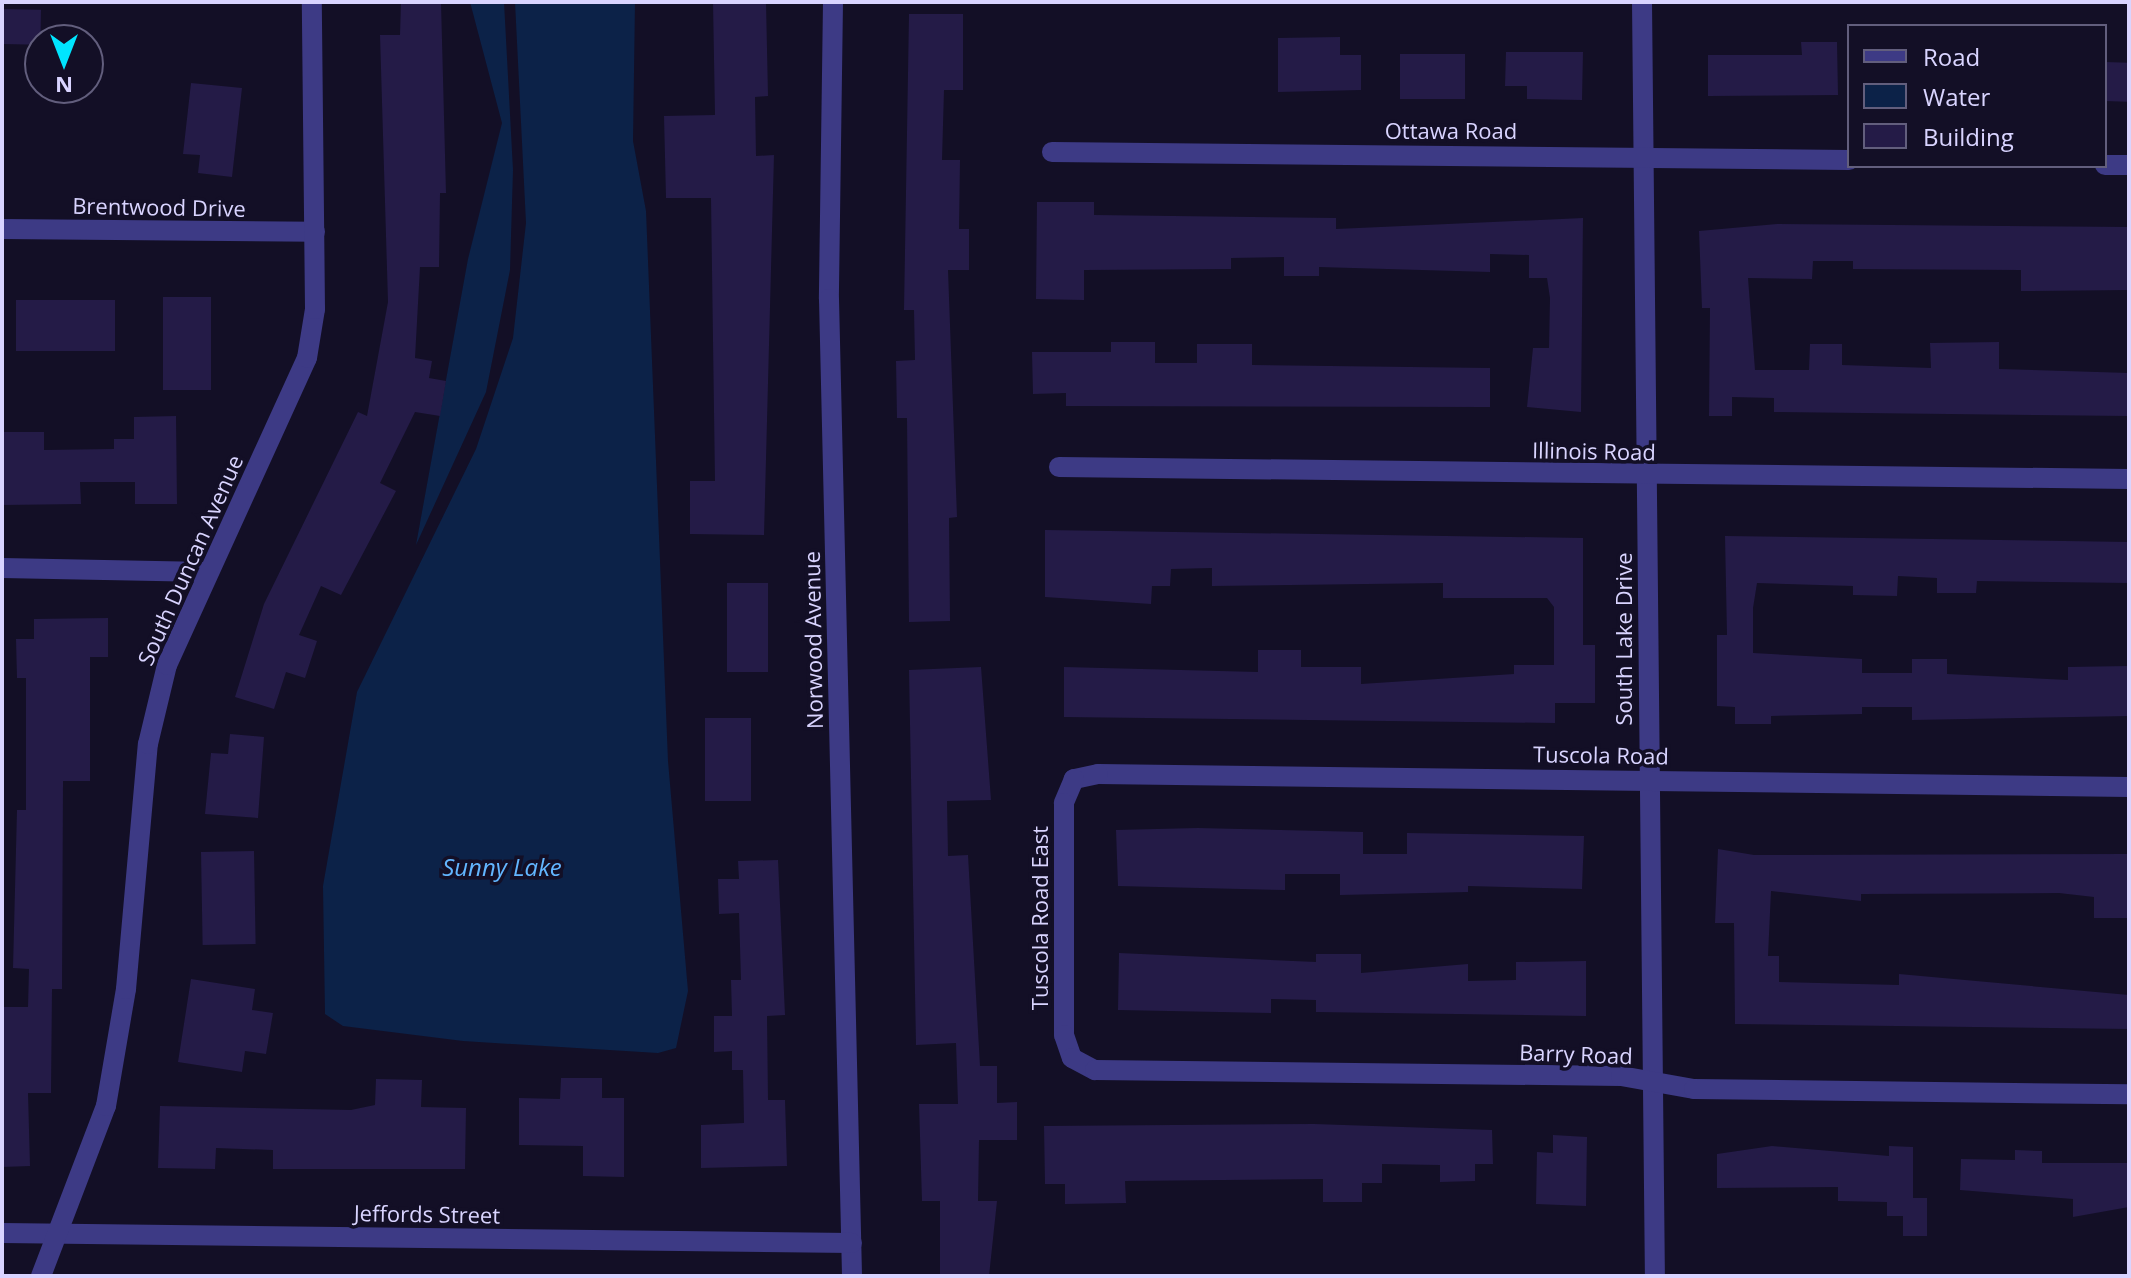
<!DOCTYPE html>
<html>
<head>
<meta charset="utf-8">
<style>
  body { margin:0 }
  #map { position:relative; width:2131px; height:1278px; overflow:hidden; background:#130f26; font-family:"Open Sans",sans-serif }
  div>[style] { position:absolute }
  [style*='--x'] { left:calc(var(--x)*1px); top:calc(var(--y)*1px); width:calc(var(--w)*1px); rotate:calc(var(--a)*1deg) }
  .water>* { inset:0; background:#0c2248 }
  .building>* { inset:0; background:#241b47; transform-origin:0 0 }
  .minor>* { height:20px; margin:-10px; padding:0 10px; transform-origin:10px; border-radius:10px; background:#3d3a85 }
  span { translate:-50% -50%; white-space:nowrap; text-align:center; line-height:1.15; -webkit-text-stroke:7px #130f26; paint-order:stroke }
  .street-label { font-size:22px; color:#d9d4ff }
  .water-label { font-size:24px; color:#62b6ff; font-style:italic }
  .frame { position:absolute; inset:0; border:4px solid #d9d4ff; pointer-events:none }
  .legend { position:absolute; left:1847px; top:24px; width:260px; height:144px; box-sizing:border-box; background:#130f26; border:2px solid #625e7d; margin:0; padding:10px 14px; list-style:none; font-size:24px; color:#d9d4ff }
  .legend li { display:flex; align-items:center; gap:16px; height:40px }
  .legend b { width:40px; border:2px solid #625e7d }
  .north { position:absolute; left:24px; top:24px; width:80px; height:80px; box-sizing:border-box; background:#130f26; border:2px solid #625e7d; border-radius:50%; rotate:180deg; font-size:22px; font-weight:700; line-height:32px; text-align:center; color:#d9d4ff }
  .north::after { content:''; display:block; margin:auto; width:28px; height:36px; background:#00e5ff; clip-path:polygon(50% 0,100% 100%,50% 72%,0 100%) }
</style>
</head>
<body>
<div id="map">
  <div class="water">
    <div style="clip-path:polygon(470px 2px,504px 2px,513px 170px,510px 270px,486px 392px,416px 545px,468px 259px,502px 123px)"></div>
    <div style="clip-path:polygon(515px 2px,635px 2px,633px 141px,646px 211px,668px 761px,688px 991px,676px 1048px,658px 1053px,463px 1041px,343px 1026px,325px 1014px,323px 886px,357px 692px,476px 449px,513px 338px,526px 223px)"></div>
  </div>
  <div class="building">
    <div style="clip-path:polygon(401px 2px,441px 2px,446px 193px,440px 193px,439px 267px,420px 267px,415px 358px,432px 361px,429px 378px,446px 381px,440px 416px,415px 412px,380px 483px,396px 491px,341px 595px,321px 586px,299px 635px,317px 641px,305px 678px,286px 672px,274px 709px,235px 697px,264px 604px,358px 412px,367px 416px,388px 302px,380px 35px,400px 35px)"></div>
    <div style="clip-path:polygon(713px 2px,766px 2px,768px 96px,755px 97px,756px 156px,774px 155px,764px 535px,690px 534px,690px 481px,715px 481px,711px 198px,666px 198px,664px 116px,715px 115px)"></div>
    <div style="left:2px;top:9px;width:39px;height:35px;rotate:1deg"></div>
    <div style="clip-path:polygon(909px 14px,963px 14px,963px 90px,944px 90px,942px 160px,960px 160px,959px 229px,969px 229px,969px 270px,948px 270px,957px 517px,949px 518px,950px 621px,909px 622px,907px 418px,897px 418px,896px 361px,915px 360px,914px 310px,904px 310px)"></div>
    <div style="clip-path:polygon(1340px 37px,1340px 55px,1361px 55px,1361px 90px,1278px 92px,1278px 38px)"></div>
    <div style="clip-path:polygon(1801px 42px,1837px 42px,1838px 95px,1708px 96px,1708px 55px,1802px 55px)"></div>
    <div style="clip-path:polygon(1506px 52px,1583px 52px,1582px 100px,1527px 99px,1527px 86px,1505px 86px)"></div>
    <div style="left:1400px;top:54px;width:65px;height:45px"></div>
    <div style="left:2105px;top:62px;width:24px;height:39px;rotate:2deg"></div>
    <div style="clip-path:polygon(191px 83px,242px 88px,232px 177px,198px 173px,200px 155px,183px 154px)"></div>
    <div style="clip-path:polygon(1037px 202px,1094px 202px,1094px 215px,1336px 218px,1336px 229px,1583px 218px,1581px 412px,1527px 407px,1533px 348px,1549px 348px,1550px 298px,1547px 278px,1529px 278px,1529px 255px,1490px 254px,1490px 272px,1319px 267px,1319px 276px,1284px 276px,1284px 257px,1231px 258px,1231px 269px,1084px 270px,1084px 300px,1036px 299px)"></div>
    <div style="clip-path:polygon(1777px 224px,2129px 227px,2129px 290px,2021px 291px,2021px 270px,1853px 269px,1853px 261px,1813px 261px,1812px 279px,1748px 278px,1755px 370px,1809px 370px,1810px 344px,1842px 344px,1842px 365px,1931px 368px,1930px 343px,1999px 342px,1999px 369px,2129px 373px,2129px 416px,1774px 412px,1774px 398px,1732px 397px,1732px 416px,1709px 416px,1710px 308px,1702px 308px,1699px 231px)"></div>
    <div style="left:163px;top:297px;width:48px;height:93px"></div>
    <div style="left:16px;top:300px;width:99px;height:51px"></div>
    <div style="clip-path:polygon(1111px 342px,1155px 342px,1155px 363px,1197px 363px,1197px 344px,1252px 344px,1252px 365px,1490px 368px,1490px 407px,1066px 406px,1066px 393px,1033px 394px,1032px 352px,1111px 352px)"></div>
    <div style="clip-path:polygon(176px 416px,177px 504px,135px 504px,135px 482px,80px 482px,81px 504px,2px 505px,2px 432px,44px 432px,44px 450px,114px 449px,114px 439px,134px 439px,134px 417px)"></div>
    <div style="clip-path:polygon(1045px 530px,1583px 538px,1583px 645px,1595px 645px,1595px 703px,1555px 703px,1555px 723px,1064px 717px,1064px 667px,1258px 672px,1258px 650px,1301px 650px,1301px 667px,1361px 667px,1361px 684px,1514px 674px,1514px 665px,1554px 665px,1554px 607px,1547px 598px,1443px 598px,1443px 583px,1212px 586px,1212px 568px,1171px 569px,1170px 586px,1152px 586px,1151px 604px,1045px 597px)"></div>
    <div style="clip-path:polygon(1725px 536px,2129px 542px,2129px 583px,1977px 581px,1976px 593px,1937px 593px,1937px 578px,1898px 576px,1897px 596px,1853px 595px,1853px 586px,1757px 583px,1753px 608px,1753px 653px,1862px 659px,1862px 673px,1912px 673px,1912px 659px,1947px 659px,1947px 674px,2068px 680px,2068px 667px,2129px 666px,2129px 716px,1912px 720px,1912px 707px,1862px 707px,1862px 714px,1771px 716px,1771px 724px,1735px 724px,1735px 707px,1717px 706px,1717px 635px,1727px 635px)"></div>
    <div style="left:727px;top:583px;width:41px;height:89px"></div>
    <div style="clip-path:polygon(108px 618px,108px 657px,90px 657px,90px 781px,63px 781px,62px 989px,52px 989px,51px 1093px,28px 1093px,30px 1166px,2px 1167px,2px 1007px,28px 1007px,29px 969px,13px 968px,17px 810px,26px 810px,26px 678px,17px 678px,16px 639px,34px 639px,34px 619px)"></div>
    <div style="clip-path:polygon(981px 667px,991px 800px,947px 801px,948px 856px,968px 855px,980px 1066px,997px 1066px,997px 1103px,1017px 1102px,1017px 1140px,979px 1140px,978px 1201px,997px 1201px,989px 1276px,940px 1276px,940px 1201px,922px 1201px,919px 1104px,958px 1104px,956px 1043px,916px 1045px,909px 670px)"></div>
    <div style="left:705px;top:718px;width:46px;height:83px"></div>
    <div style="clip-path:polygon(230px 734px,264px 737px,258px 818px,205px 814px,211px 753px,228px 754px)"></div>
    <div style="clip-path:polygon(1198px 828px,1363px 832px,1363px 854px,1407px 854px,1407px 833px,1584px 836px,1582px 889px,1468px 886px,1468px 892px,1340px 895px,1340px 874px,1285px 874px,1285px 890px,1118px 886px,1116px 830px)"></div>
    <div style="clip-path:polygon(1718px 849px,1754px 855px,2128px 854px,2128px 918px,2094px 918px,2094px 897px,2059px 893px,1861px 894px,1861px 901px,1771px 891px,1768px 956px,1779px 956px,1779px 982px,1899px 985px,1899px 974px,2129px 995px,2129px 1029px,1735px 1024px,1734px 923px,1715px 923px)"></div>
    <div style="left:254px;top:851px;width:93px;height:53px;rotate:89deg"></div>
    <div style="clip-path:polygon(778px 860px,785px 1015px,767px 1016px,768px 1100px,785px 1100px,787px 1166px,701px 1168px,701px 1125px,744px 1123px,743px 1070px,732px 1070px,732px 1051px,714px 1052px,714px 1016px,732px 1016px,731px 980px,741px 980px,739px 913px,719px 914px,718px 879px,739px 879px,738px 861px)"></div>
    <div style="clip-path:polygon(1119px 953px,1316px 962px,1316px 954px,1361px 954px,1361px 973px,1468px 964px,1468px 981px,1516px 980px,1516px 962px,1586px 961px,1586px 1016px,1316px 1012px,1316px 1000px,1271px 999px,1271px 1013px,1118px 1010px)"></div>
    <div style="clip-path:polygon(191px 979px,255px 989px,252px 1010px,273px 1013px,266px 1054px,245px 1051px,242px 1072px,178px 1062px)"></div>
    <div style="clip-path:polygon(561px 1078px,602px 1078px,602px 1098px,624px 1098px,624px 1177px,583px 1176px,583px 1146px,519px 1145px,519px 1098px,560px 1099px)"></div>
    <div style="clip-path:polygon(376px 1079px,422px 1080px,421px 1107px,466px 1108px,465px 1169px,273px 1169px,273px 1150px,216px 1148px,215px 1169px,158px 1168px,160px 1106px,351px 1110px,375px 1105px)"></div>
    <div style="clip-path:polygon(1314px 1124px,1492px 1130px,1493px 1164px,1475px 1164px,1475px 1181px,1440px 1182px,1440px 1165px,1382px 1164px,1382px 1183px,1362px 1183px,1362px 1202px,1323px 1202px,1323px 1179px,1125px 1181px,1126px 1203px,1065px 1204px,1065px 1184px,1045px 1184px,1044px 1126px)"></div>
    <div style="clip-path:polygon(1553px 1135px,1587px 1137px,1586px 1206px,1536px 1204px,1537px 1152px,1553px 1153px)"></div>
    <div style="clip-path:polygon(1772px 1146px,1889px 1156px,1889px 1146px,1913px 1147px,1913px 1198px,1927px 1198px,1927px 1236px,1903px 1236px,1903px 1216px,1887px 1216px,1887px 1202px,1838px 1201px,1838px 1187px,1717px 1188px,1717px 1154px)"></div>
    <div style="clip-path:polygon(2015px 1150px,2042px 1151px,2042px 1163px,2129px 1163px,2129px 1207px,2073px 1217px,2073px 1199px,1960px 1190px,1961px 1159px,2015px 1160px)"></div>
  </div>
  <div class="minor">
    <div style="--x:833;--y:2;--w:297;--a:90.8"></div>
    <div style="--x:829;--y:299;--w:977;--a:88.65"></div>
    <div style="--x:1642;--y:2;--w:1274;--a:89.42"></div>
    <div style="--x:1052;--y:152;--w:797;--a:0.58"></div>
    <div style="--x:2105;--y:165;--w:24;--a:0"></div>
    <div style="--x:2;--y:229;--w:313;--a:0.5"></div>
    <div style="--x:1059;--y:467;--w:1070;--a:0.64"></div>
    <div style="--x:2;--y:568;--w:205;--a:1.1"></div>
    <div style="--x:2129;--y:787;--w:1031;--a:-179.28"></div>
    <div style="--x:1098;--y:774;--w:25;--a:168"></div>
    <div style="--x:1074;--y:779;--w:26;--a:113"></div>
    <div style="--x:1064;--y:803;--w:232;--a:90"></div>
    <div style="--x:1064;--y:1035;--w:24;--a:71"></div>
    <div style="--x:1072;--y:1058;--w:26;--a:28"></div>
    <div style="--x:1095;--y:1070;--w:526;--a:0.65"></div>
    <div style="--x:1621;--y:1076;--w:74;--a:10.1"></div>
    <div style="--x:1694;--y:1089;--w:435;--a:0.7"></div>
    <div style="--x:2;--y:1233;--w:850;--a:0.67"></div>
    <div style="--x:41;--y:1276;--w:182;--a:-69.1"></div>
    <div style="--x:106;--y:1106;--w:119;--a:-80.3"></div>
    <div style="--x:126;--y:989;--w:246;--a:-84.9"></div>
    <div style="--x:148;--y:744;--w:81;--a:-76.5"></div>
    <div style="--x:167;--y:665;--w:337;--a:-65.5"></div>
    <div style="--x:307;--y:358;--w:50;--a:-80.7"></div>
    <div style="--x:315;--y:309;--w:307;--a:-90.6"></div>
  </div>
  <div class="street-label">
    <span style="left:1451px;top:131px">Ottawa Road</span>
    <span style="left:159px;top:207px;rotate:1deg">Brentwood Drive</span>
    <span style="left:1594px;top:451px;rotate:1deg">Illinois Road</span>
    <span style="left:190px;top:560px;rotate:-66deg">South Duncan Avenue</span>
    <span style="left:1624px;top:639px;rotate:-90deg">South Lake Drive</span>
    <span style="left:813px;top:640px;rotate:-91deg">Norwood Avenue</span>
    <span style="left:1601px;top:755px;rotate:1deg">Tuscola Road</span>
    <span style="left:1040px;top:918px;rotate:-90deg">Tuscola Road East</span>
    <span style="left:1576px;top:1054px;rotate:2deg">Barry Road</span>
    <span style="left:427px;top:1214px;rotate:1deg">Jeffords Street</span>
  </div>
  <div class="water-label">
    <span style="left:502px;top:867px">Sunny Lake</span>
  </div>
  <div class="frame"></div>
  <ul class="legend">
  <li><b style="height:10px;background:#3d3a85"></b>Road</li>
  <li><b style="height:22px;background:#0c2248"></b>Water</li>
  <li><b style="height:22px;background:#241b47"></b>Building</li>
  </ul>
  <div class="north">N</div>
</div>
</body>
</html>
